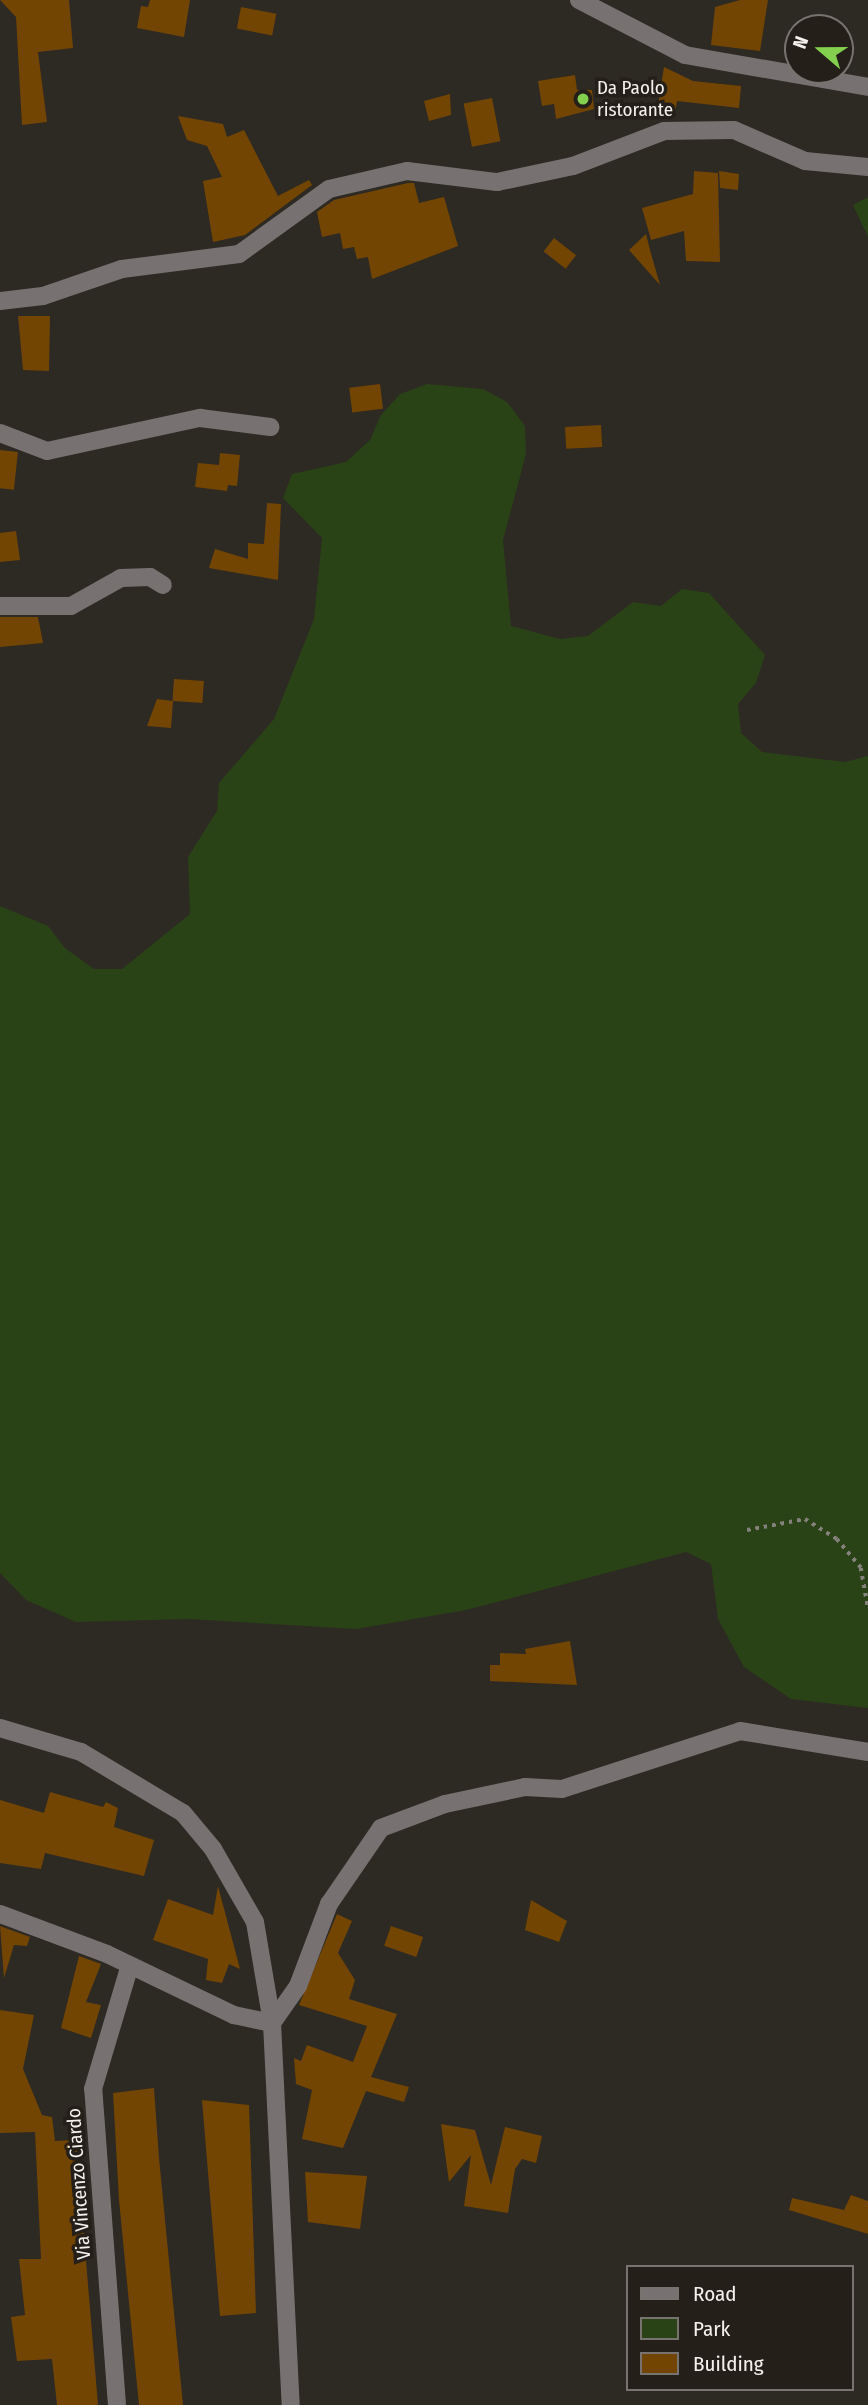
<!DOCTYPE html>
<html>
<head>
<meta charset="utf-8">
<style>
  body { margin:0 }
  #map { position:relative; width:868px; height:2405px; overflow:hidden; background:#2d2923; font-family:"Fira Sans Condensed",sans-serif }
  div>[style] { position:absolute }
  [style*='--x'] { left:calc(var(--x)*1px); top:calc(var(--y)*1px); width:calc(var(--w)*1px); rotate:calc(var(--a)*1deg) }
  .green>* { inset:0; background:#2a4316 }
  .building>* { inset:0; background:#734503; transform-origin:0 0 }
  .path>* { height:3.5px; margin-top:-1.75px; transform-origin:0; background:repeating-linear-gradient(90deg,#85817c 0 3.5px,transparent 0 8.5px) }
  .minor>* { height:18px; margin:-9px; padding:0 9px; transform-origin:9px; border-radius:9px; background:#777271 }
  .dots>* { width:19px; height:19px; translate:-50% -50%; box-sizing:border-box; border:4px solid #241f19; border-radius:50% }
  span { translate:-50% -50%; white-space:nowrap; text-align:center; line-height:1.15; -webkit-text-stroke:7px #241f19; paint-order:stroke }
  .poi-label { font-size:19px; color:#f4f1ed }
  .left { translate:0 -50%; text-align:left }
  .street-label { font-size:19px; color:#f4f1ed }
  .legend { position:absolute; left:626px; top:2265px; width:228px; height:126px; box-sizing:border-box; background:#241f19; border:2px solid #77736e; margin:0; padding:9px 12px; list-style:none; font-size:21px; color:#f4f1ed }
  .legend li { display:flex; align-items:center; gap:14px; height:35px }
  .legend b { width:35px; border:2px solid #77736e }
  .north { position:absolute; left:784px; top:14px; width:70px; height:70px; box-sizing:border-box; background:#241f19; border:2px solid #77736e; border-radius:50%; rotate:290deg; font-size:19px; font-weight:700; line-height:28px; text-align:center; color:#f4f1ed }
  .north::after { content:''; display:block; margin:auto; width:24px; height:32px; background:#83d04e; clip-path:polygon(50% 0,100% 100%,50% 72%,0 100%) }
</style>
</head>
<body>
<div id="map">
  <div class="green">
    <div style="clip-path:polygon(868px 197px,868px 237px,853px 205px)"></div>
    <div style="clip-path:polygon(427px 384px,483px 389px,507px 402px,525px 426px,526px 454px,503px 540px,511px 626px,560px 639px,588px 636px,633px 602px,661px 606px,682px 589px,709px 593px,765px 655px,756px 683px,738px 704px,741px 733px,762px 752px,845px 762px,868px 756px,868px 1708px,791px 1699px,744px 1667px,718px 1619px,711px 1564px,686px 1552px,466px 1610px,356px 1629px,189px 1619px,76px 1622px,26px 1600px,0 1573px,0 906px,48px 926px,65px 948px,94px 969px,122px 969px,190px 914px,188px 857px,217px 811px,219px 783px,274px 719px,314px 619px,322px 538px,283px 498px,292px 474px,346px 462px,370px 440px,381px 415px,400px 394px)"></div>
  </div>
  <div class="building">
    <div style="clip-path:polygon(0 0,69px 0,73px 48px,38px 52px,47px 122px,22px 125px,16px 17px)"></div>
    <div style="clip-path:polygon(150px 0,190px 0,184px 37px,137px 28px,141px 6px,148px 7px)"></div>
    <div style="clip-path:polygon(740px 0,768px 0,760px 51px,711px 45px,715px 7px)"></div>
    <div style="left:241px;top:7px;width:36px;height:22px;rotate:11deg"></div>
    <div style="clip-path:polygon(664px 67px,693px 81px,741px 86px,739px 108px,677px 101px,675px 114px,657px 111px)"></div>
    <div style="clip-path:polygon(575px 75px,577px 90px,592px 90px,594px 109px,556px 119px,554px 104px,542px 106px,538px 81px)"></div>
    <div style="clip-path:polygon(450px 94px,451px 115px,429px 121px,424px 101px)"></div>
    <div style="left:492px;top:98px;width:44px;height:29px;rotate:79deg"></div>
    <div style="clip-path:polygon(178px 116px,223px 124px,227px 137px,244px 130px,278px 196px,309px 180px,312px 185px,245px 235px,213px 242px,203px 181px,222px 177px,207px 146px,187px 140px)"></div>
    <div style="clip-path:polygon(694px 171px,718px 173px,720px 262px,686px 261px,684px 231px,651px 240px,642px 208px,693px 194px)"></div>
    <div style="clip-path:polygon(719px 171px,739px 174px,738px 190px,720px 188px)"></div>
    <div style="clip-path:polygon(408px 183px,414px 183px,419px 203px,444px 197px,458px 246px,372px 279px,368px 257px,357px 259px,354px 247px,343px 249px,340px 233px,322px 237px,317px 212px,334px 200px)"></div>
    <div style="clip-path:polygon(646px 234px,650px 250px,660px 285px,629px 250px)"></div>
    <div style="left:554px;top:238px;width:28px;height:17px;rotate:38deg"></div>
    <div style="clip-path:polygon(18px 316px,50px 316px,49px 371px,23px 370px)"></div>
    <div style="left:380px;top:384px;width:25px;height:31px;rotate:83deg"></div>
    <div style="left:601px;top:425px;width:22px;height:36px;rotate:87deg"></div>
    <div style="left:0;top:450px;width:18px;height:38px;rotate:6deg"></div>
    <div style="clip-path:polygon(220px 453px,240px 455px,237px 486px,228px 485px,227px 491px,195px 487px,198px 463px,219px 465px)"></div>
    <div style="clip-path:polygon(267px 503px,281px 504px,278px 580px,209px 568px,215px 549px,248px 559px,248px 543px,264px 544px)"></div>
    <div style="clip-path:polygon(16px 531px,20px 560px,0 562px,0 533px)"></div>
    <div style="clip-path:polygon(0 617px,38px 617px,43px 643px,0 647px)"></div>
    <div style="left:174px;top:679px;width:30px;height:22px;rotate:4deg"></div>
    <div style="clip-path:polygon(157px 699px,173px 701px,171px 728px,147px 726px)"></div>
    <div style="clip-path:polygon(570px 1641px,577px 1685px,490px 1681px,490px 1665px,500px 1665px,500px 1653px,526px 1654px,525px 1649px)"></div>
    <div style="clip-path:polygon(50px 1792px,103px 1807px,106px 1802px,118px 1808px,114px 1827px,154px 1840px,144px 1876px,45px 1853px,41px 1869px,0 1863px,0 1800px,44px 1813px)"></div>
    <div style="clip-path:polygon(218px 1886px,240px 1969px,229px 1964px,222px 1983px,206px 1980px,208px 1959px,153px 1940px,168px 1899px,213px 1915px)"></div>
    <div style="clip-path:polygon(531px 1900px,567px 1921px,559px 1942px,525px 1930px)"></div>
    <div style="clip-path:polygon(337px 1914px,352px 1921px,338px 1953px,355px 1980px,349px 1999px,397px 2014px,371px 2077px,409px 2087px,404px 2102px,366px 2091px,343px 2148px,302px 2139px,312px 2090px,296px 2084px,294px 2058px,301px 2061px,307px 2045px,353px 2062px,367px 2026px,299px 2005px)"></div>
    <div style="clip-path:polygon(0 1926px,30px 1937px,27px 1946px,14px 1945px,4px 1978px)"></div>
    <div style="left:391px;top:1926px;width:34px;height:21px;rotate:19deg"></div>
    <div style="clip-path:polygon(79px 1956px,101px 1964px,86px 2002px,101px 2005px,91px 2038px,61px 2028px)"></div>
    <div style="clip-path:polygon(0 2010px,34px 2015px,23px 2069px,42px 2115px,52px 2117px,55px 2141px,76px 2140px,98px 2405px,57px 2405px,52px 2359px,17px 2361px,11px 2317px,25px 2315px,19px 2259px,41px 2259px,35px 2132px,0 2133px)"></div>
    <div style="clip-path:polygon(154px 2088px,159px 2158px,183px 2405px,139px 2405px,119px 2200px,113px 2093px)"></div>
    <div style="clip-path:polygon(202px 2100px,249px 2105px,256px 2313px,220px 2316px)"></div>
    <div style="clip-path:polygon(441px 2124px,475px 2130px,491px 2185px,505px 2127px,542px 2136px,536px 2163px,522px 2159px,515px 2169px,508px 2213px,464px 2206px,471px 2155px,449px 2182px)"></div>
    <div style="clip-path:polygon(305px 2172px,367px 2176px,360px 2229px,308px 2222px)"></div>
    <div style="clip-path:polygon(851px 2195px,868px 2201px,868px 2234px,789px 2210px,792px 2198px,844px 2210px)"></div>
  </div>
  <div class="path">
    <div style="--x:747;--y:1530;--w:59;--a:-10.7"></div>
    <div style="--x:805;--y:1519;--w:38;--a:32"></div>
    <div style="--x:837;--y:1539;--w:38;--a:50"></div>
    <div style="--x:861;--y:1568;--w:39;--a:80"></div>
  </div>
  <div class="minor">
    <div style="--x:579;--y:0;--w:119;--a:27.4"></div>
    <div style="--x:685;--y:55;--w:186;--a:9.9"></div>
    <div style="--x:0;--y:301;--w:43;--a:-6.6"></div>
    <div style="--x:43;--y:296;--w:83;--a:-18.9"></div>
    <div style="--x:122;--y:269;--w:118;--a:-7.3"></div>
    <div style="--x:239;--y:254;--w:111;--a:-35.8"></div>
    <div style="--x:329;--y:189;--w:80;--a:-13"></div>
    <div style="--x:407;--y:171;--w:91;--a:7"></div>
    <div style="--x:497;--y:182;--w:78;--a:-11.9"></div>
    <div style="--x:573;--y:166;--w:97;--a:-21"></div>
    <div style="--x:664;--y:131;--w:70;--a:-0.8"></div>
    <div style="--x:734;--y:130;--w:77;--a:23.6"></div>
    <div style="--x:805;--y:161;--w:63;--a:5.4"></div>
    <div style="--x:0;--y:433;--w:50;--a:21"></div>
    <div style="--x:47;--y:451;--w:157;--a:-12.2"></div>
    <div style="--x:200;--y:418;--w:71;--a:7.3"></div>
    <div style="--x:0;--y:606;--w:71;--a:0"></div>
    <div style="--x:71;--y:606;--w:57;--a:-29.2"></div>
    <div style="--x:121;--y:578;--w:29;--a:-2"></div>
    <div style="--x:150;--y:577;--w:15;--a:32"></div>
    <div style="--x:0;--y:1728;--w:84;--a:16.5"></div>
    <div style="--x:81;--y:1752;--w:119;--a:30.9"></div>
    <div style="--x:183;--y:1813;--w:47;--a:50.2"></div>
    <div style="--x:213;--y:1849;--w:84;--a:60.1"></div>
    <div style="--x:255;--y:1922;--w:102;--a:80.4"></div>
    <div style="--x:272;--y:2023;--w:382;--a:87.2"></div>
    <div style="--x:0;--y:1914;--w:114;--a:20.5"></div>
    <div style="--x:107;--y:1954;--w:141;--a:25.7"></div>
    <div style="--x:234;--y:2015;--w:39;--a:12"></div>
    <div style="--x:272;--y:2023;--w:45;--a:-54.9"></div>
    <div style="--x:298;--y:1986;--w:88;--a:-69.3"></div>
    <div style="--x:329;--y:1904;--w:92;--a:-55.6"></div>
    <div style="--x:381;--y:1828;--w:68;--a:-20.6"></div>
    <div style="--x:445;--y:1804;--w:82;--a:-12"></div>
    <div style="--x:525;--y:1787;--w:37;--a:3"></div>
    <div style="--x:562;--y:1789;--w:187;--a:-18"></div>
    <div style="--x:740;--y:1731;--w:130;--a:9.3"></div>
    <div style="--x:117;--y:2405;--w:317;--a:-94.3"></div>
    <div style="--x:93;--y:2089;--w:129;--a:-73.4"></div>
  </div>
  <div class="dots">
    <div style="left:583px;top:99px;background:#83d04e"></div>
  </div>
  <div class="poi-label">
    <span class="left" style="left:597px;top:99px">Da Paolo<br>ristorante</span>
  </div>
  <div class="street-label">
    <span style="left:79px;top:2184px;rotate:-94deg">Via Vincenzo Ciardo</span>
  </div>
  <ul class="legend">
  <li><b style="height:9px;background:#777271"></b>Road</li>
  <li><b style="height:19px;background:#2a4316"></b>Park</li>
  <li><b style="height:19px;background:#734503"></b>Building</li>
  </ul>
  <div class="north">N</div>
</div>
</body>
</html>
